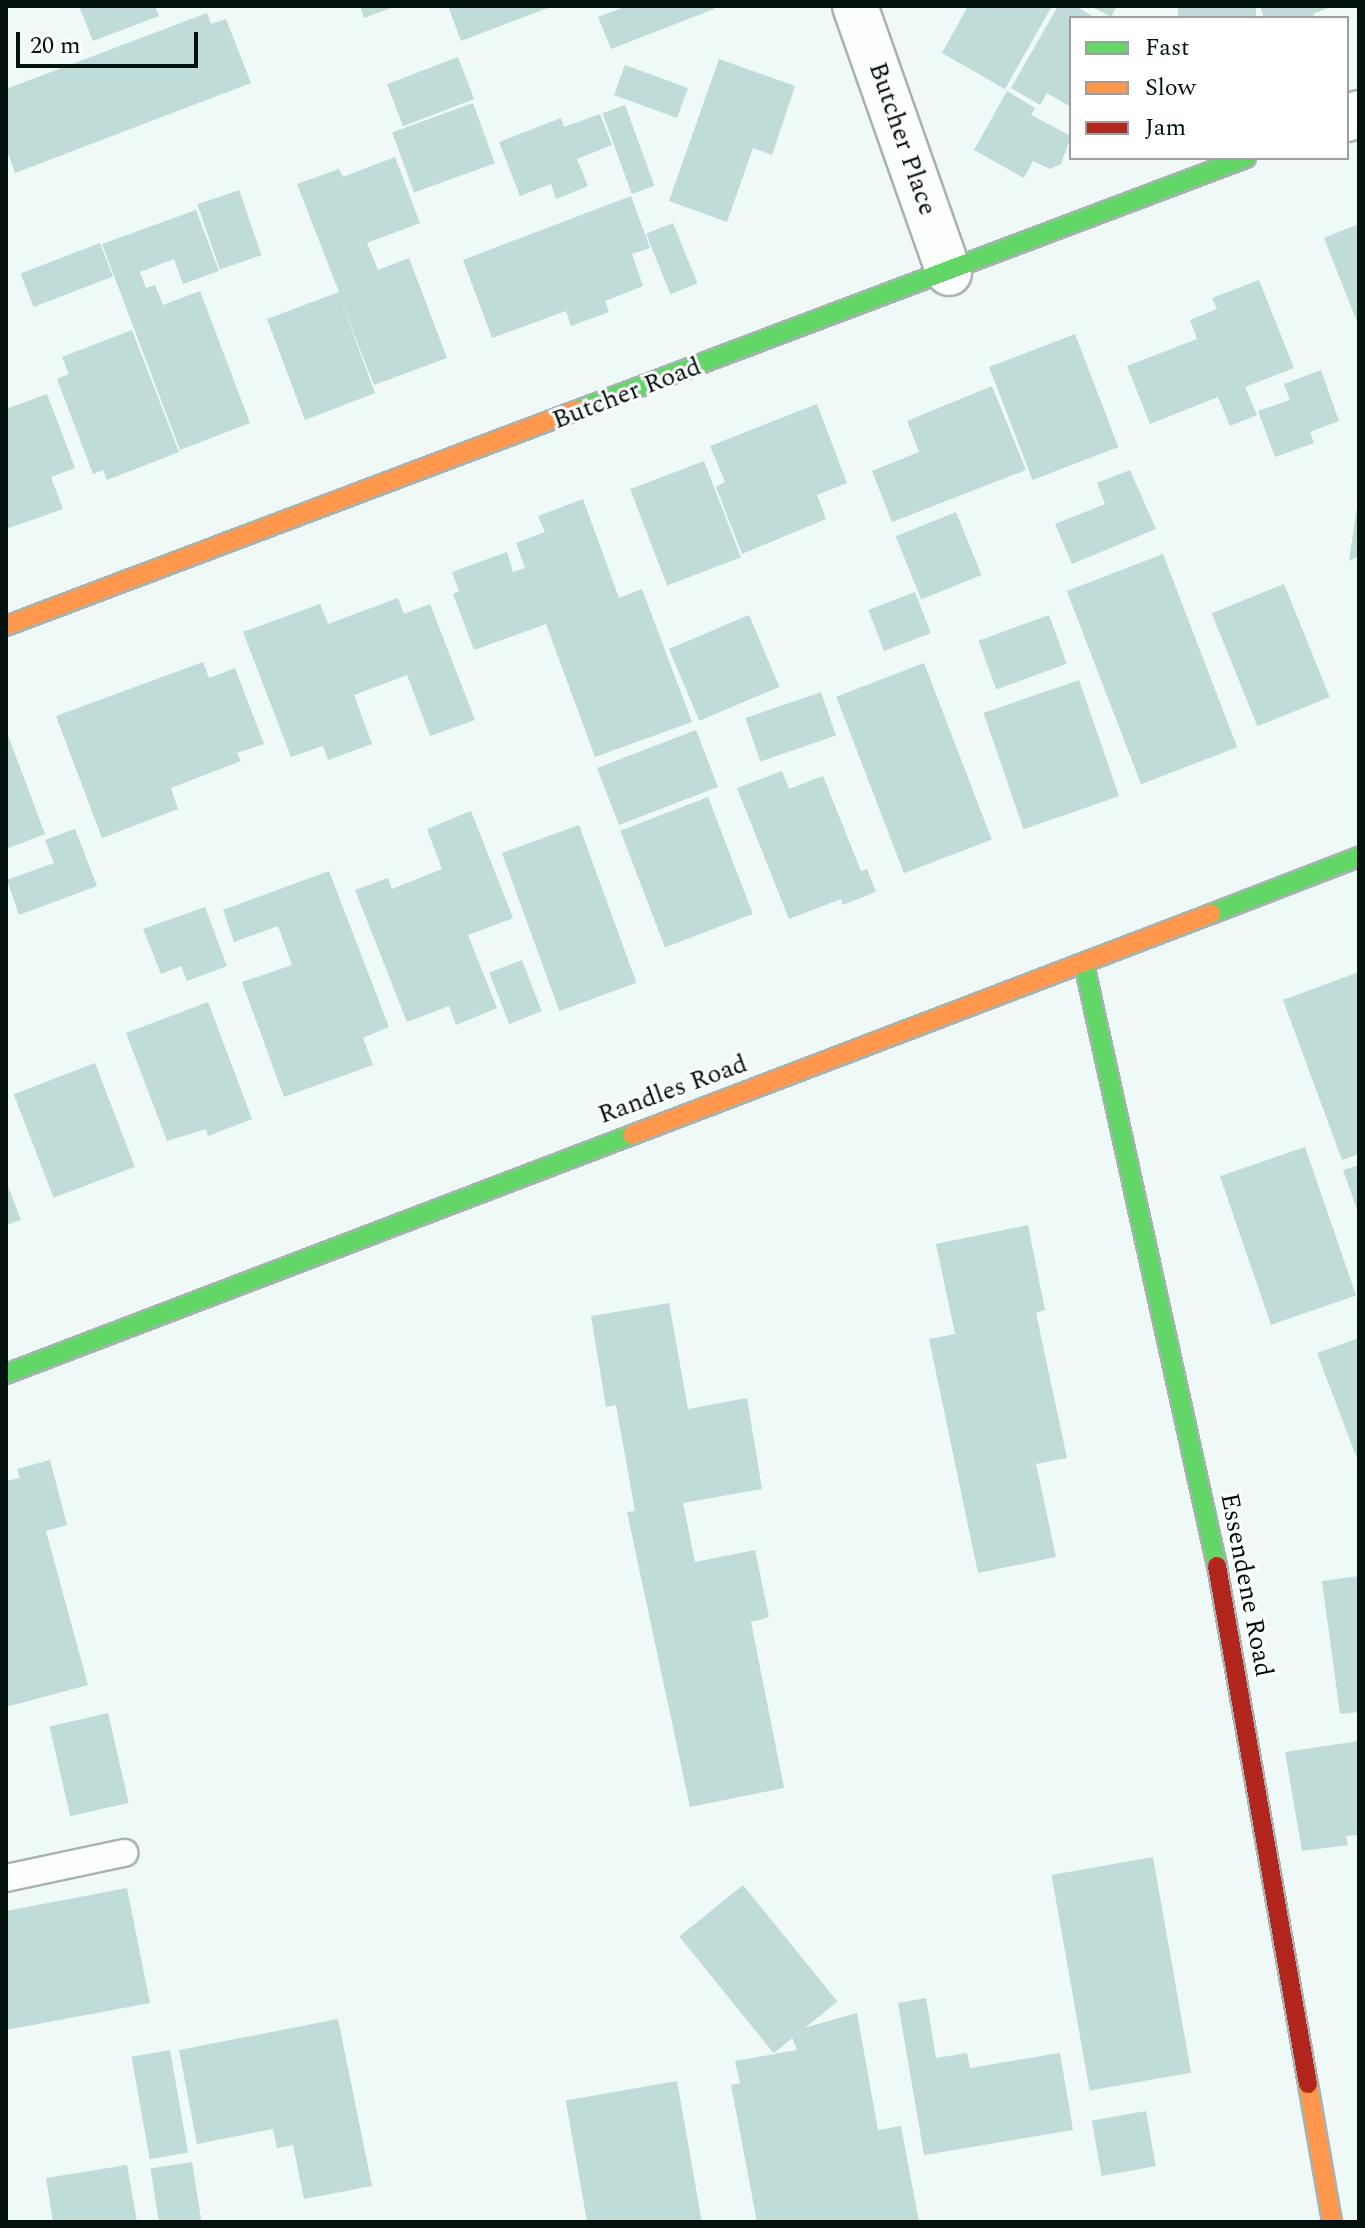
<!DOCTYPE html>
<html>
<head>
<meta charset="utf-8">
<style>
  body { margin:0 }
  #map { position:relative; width:1365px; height:2228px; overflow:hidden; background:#eff9f7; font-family:Spectral,serif }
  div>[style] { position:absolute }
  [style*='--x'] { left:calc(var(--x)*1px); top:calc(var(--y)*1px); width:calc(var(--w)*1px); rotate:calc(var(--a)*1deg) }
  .building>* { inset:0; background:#bfdcd8; transform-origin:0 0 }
  .roads { filter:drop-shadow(2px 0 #a7b3b1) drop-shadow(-2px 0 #a7b3b1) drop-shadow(0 2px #a7b3b1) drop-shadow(0 -2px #a7b3b1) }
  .lane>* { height:26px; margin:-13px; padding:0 13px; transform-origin:13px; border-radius:13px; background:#fdfefe }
  .street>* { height:44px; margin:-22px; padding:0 22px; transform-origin:22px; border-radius:22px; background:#fdfefe }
  .fast>* { height:18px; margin:-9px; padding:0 9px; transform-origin:9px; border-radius:9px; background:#63d668 }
  .slow>* { height:18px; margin:-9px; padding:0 9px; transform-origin:9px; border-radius:9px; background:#ff974d }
  .jam>* { height:18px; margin:-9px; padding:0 9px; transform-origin:9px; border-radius:9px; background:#b3261e }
  span { translate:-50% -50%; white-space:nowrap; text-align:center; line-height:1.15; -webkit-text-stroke:6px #fff; paint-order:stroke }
  .street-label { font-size:26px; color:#03120f }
  .frame { position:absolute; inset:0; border:8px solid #03120f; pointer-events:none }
  .legend { position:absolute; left:1069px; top:16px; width:280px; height:144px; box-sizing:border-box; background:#fff; border:2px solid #9aa09f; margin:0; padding:10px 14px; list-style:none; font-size:24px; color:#03120f }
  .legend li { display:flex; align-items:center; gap:16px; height:40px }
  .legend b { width:40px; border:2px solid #9aa09f }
  .scale { position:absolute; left:16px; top:32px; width:182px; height:36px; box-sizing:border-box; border:4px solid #03120f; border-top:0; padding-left:10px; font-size:24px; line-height:28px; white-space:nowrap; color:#03120f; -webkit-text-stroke:6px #fff; paint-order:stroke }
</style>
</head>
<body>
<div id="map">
  <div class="building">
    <div style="clip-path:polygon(79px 6px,155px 6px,159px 16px,93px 41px)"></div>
    <div style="clip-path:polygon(360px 6px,396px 6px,364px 18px)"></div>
    <div style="clip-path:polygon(448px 6px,553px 6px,461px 41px)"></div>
    <div style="clip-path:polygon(627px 6px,713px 6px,714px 9px,611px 49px,598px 17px)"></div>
    <div style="clip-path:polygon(968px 6px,1052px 6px,1005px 89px,942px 53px)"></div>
    <div style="clip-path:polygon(1058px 6px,1075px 6px,1096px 18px,1071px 18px,1071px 107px,1047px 93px,1040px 105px,1011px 88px)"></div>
    <div style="clip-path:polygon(1090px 6px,1117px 6px,1111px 17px)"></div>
    <div style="left:1178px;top:6px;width:78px;height:13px"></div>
    <div style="clip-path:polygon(1260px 6px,1333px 6px,1313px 14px,1315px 18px,1264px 18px)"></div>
    <div style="clip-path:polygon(207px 13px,211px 24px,226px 19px,251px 83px,15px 173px,6px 148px,6px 89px)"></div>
    <div style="left:458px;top:57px;width:45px;height:76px;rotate:69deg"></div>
    <div style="clip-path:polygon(719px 59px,795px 86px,772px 155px,753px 148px,727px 222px,669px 201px)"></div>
    <div style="left:625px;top:65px;width:67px;height:32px;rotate:20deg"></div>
    <div style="clip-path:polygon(1007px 91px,1035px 108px,1031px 115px,1071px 136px,1061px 164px,1050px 169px,1033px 161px,1024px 178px,974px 150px)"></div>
    <div style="left:473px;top:103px;width:64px;height:86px;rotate:70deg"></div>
    <div style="left:625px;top:105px;width:86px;height:24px;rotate:70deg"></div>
    <div style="clip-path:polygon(600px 114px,612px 145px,577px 159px,588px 186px,556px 199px,551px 184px,520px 196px,499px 142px,561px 118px,564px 127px)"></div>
    <div style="clip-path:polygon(395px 157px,420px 223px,367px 243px,378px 270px,409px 258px,447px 358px,374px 385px,341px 301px,375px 393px,305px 420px,267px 319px,339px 292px,297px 184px,339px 169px,343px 177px)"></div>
    <div style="left:239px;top:190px;width:69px;height:44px;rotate:71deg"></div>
    <div style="clip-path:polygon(631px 196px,650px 248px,632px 254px,643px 286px,605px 301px,609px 312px,571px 326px,566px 311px,492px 338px,463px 260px)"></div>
    <div style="clip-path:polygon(196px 210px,219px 271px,183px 284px,174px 259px,140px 272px,146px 288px,155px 285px,163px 305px,200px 291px,250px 423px,180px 450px,102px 244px)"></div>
    <div style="left:673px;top:223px;width:65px;height:29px;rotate:68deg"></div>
    <div style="clip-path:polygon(1359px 224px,1359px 327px,1324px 238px)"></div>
    <div style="left:100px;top:243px;width:36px;height:85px;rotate:69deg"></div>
    <div style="clip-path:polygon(1259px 280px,1294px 368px,1245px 387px,1257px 415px,1230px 426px,1218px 397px,1150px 424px,1127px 366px,1197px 339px,1190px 320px,1217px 309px,1212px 298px)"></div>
    <div style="clip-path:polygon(132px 330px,179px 452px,107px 480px,103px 470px,93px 474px,57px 379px,69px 374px,62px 357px)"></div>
    <div style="left:1075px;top:334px;width:121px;height:92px;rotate:69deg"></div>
    <div style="clip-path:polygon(1321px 370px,1339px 421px,1310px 432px,1314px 443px,1275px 457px,1258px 411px,1290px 400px,1284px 384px)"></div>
    <div style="clip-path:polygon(992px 386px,1026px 470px,892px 522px,872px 471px,919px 452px,907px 421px)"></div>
    <div style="clip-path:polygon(47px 394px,75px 468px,51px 477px,63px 509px,6px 529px,6px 409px)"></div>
    <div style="clip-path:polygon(817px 404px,847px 483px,817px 495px,826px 519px,742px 554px,716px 487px,725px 482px,710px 446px)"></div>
    <div style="left:704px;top:461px;width:103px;height:79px;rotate:69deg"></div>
    <div style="clip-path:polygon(1130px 470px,1156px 529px,1072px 564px,1055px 524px,1105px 504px,1097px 483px)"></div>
    <div style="clip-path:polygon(583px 499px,619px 598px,642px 589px,692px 722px,595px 757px,546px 624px,474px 650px,453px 594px,459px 591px,452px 572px,507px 552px,513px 572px,525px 568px,516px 543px,545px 532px,538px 516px)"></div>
    <div style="clip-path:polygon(1357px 507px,1359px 556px,1349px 561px)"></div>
    <div style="left:956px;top:512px;width:68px;height:65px;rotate:68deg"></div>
    <div style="left:1163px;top:554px;width:207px;height:103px;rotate:69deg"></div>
    <div style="left:1284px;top:584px;width:122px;height:78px;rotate:68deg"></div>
    <div style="left:915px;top:592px;width:44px;height:50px;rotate:69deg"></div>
    <div style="clip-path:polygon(398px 598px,404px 614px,430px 604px,475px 720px,430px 736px,407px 675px,354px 695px,372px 744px,328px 760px,323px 746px,291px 757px,243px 632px,320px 604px,328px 624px)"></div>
    <div style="left:749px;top:615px;width:78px;height:87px;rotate:67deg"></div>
    <div style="left:1049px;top:615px;width:52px;height:75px;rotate:70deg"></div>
    <div style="clip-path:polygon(203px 662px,209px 678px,235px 668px,264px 744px,237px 753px,241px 761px,171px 788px,178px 809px,102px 838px,56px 716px)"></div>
    <div style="left:924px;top:663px;width:189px;height:94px;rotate:69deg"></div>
    <div style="left:1079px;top:680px;width:123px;height:101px;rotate:71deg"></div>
    <div style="left:821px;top:692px;width:46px;height:80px;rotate:71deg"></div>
    <div style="clip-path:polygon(6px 730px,45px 834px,6px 849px)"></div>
    <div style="left:696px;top:730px;width:61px;height:106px;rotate:69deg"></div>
    <div style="clip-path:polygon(782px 771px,789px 789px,823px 776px,861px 871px,867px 869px,876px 892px,842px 905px,841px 899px,789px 919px,737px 788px)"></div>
    <div style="left:708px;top:797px;width:125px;height:94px;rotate:69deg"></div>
    <div style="clip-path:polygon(471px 811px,513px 918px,468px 935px,497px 1008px,456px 1025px,449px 1006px,407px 1022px,355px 890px,388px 878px,392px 889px,442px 869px,427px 829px)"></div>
    <div style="left:579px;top:825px;width:168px;height:82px;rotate:70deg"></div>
    <div style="clip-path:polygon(75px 829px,97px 886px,19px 915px,7px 880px,54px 863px,45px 840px)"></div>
    <div style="clip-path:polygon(329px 871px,389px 1027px,363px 1038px,373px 1065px,284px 1097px,242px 982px,292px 965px,278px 926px,234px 942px,223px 910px)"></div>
    <div style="clip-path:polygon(205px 907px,227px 966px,187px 981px,181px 966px,161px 974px,143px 929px)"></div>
    <div style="left:522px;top:960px;width:55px;height:35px;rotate:69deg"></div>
    <div style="clip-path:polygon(1359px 972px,1359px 1154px,1342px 1160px,1283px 1000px)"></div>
    <div style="clip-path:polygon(208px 1002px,252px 1119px,208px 1136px,206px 1129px,167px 1141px,126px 1033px)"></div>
    <div style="left:95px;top:1063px;width:111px;height:87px;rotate:69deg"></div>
    <div style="left:1305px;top:1147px;width:157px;height:90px;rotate:71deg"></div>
    <div style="clip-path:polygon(1359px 1165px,1359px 1215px,1343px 1170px)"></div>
    <div style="clip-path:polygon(6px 1181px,21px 1220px,6px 1225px)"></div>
    <div style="clip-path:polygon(1028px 1225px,1045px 1310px,1036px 1313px,1067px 1458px,1036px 1464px,1056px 1557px,978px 1573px,929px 1339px,955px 1334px,936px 1244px)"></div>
    <div style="clip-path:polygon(669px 1303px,688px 1409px,747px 1398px,762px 1489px,683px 1503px,695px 1562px,755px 1550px,769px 1617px,751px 1622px,784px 1788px,690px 1807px,627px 1512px,635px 1511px,616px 1405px,606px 1407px,591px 1316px)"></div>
    <div style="clip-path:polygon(1359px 1338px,1359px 1464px,1317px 1353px)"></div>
    <div style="clip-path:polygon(50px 1460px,67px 1525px,46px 1531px,88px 1685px,6px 1707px,6px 1481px,20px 1478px,17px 1469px)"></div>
    <div style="clip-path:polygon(1359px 1576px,1359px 1712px,1340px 1714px,1322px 1581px)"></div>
    <div style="left:108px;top:1713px;width:92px;height:60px;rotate:77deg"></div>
    <div style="clip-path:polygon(1359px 1741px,1359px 1835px,1346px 1836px,1348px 1845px,1302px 1851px,1285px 1752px)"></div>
    <div style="left:1153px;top:1857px;width:219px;height:103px;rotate:80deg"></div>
    <div style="left:743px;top:1885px;width:150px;height:82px;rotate:51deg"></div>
    <div style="clip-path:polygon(127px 1888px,150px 2003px,6px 2030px,6px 1911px)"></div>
    <div style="clip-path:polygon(926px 1998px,936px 2058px,967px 2053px,970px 2068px,1060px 2053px,1073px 2130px,924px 2155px,898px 2003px)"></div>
    <div style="clip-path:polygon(857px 2013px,878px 2130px,901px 2126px,919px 2222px,757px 2222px,731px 2085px,740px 2083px,735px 2061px,797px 2050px,790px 2032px)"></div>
    <div style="clip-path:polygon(338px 2019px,372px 2186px,304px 2199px,293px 2145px,277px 2148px,273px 2129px,197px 2144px,179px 2050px)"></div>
    <div style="left:170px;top:2050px;width:104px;height:39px;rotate:80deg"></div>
    <div style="left:677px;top:2081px;width:143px;height:113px;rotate:80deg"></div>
    <div style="left:1146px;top:2111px;width:56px;height:55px;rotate:80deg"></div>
    <div style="left:192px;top:2162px;width:61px;height:42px;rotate:81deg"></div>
    <div style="clip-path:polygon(127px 2165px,137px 2222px,53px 2222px,46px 2178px)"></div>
  </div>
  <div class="roads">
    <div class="lane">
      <div style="--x:6;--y:1878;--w:121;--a:-12"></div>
    </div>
    <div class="street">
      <div style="--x:855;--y:6;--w:283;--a:70.6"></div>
      <div style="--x:1347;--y:119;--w:13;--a:-27"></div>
    </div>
    <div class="fast">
      <div style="--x:578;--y:410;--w:714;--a:-20.67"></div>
      <div style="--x:1211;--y:914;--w:159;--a:-21.1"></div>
      <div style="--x:1084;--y:964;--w:617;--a:77.54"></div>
      <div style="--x:6;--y:1374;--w:670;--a:-20.9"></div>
    </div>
    <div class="slow">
      <div style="--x:6;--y:626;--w:611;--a:-20.69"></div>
      <div style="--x:632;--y:1135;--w:620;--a:-20.89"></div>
      <div style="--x:1308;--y:2084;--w:140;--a:80.1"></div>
    </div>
    <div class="jam">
      <div style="--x:1217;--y:1566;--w:526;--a:80.04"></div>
    </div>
  </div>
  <div class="street-label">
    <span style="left:902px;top:139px;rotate:71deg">Butcher Place</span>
    <span style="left:627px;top:394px;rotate:-21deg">Butcher Road</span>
    <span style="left:673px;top:1090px;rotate:-20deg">Randles Road</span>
    <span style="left:1246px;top:1585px;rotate:79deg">Essendene Road</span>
  </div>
  <div class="frame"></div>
  <ul class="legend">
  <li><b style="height:10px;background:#63d668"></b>Fast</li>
  <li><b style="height:10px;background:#ff974d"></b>Slow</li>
  <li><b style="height:10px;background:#b3261e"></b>Jam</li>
  </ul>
  <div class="scale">20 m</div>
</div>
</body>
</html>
